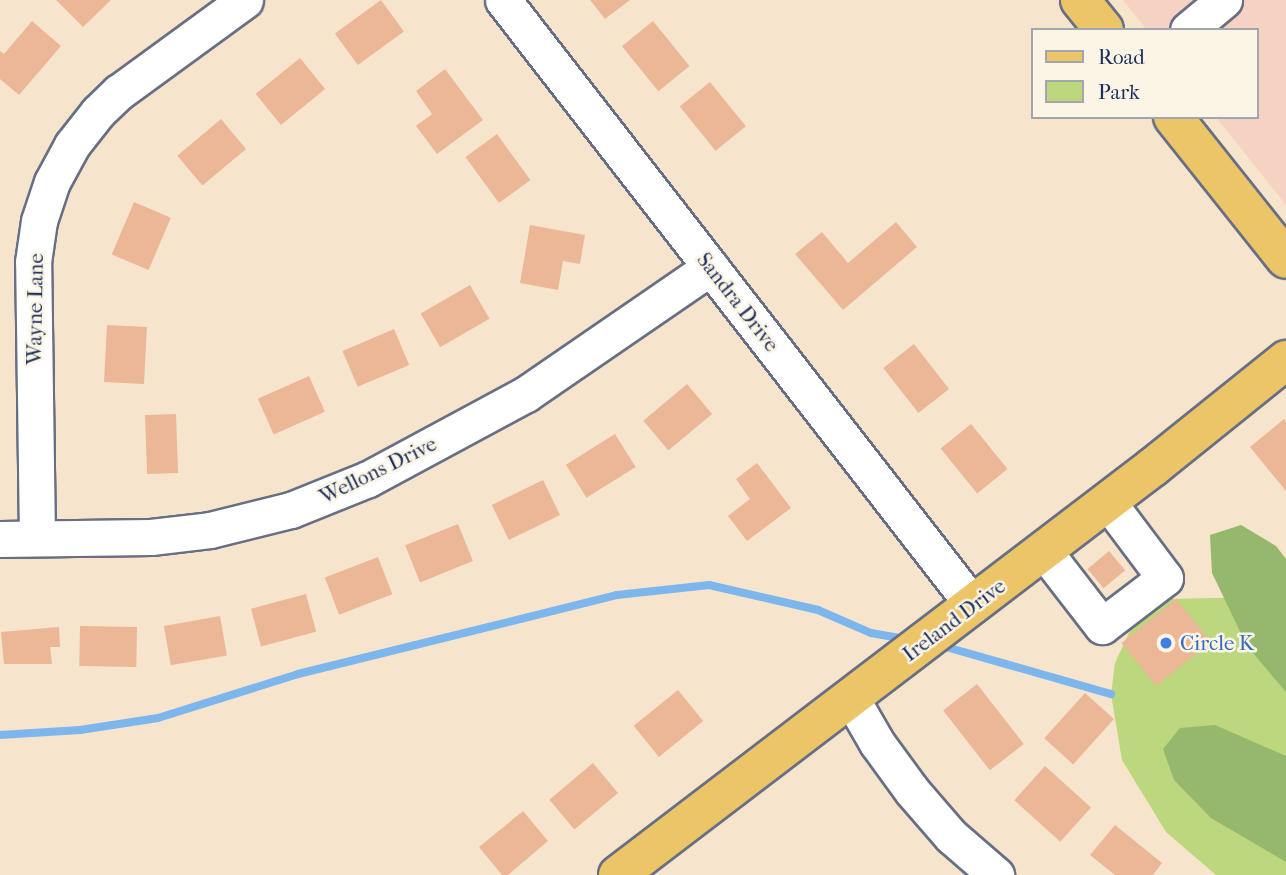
<!DOCTYPE html>
<html>
<head>
<meta charset="utf-8">
<style>
  body { margin:0 }
  #map { position:relative; width:1286px; height:875px; overflow:hidden; background:#f6e5cc; font-family:"IM FELL French Canon",serif }
  div>[style] { position:absolute }
  [style*='--x'] { left:calc(var(--x)*1px); top:calc(var(--y)*1px); width:calc(var(--w)*1px); rotate:calc(var(--a)*1deg) }
  .built>* { inset:0; background:#f6d2c3 }
  .green>* { inset:0; background:#bcd77d }
  .forest>* { inset:0; background:#95b86c }
  .stream>* { height:8px; margin:-4px; padding:0 4px; transform-origin:4px; border-radius:4px; background:#7db5ed }
  .building>* { inset:0; background:#ecb797; transform-origin:0 0 }
  .roads { filter:drop-shadow(2px 0 #686f84) drop-shadow(-2px 0 #686f84) drop-shadow(0 2px #686f84) drop-shadow(0 -2px #686f84) }
  .minor>* { height:35px; margin:-17.5px; padding:0 17.5px; transform-origin:17.5px; border-radius:17.5px; background:#fff }
  .major>* { height:38px; margin:-19px; padding:0 19px; transform-origin:19px; border-radius:19px; background:#ecc569 }
  .dots>* { width:19px; height:19px; translate:-50% -50%; box-sizing:border-box; border:4px solid #fcf5e5; border-radius:50% }
  span { translate:-50% -50%; white-space:nowrap; text-align:center; line-height:1.15; -webkit-text-stroke:5px #fcf5e5; paint-order:stroke }
  .street-label { font-size:21px; color:#1b2f5e }
  .shop-label { font-size:21px; color:#366cbe }
  .left { translate:0 -50%; text-align:left }
  .legend { position:absolute; left:1031px; top:28px; width:228px; height:91px; box-sizing:border-box; background:#fcf5e5; border:2px solid #a2a6af; margin:0; padding:9px 12px; list-style:none; font-size:21px; color:#1b2f5e }
  .legend li { display:flex; align-items:center; gap:14px; height:35px }
  .legend b { width:35px; border:2px solid #a2a6af }
</style>
</head>
<body>
<div id="map">
  <div class="built">
    <div style="clip-path:polygon(1123px 0,1286px 0,1286px 205px,1216px 117px,1256px 117px,1256px 30px,1147px 30px)"></div>
  </div>
  <div class="green">
    <div style="clip-path:polygon(1262px 597px,1286px 599px,1286px 875px,1216px 875px,1166px 832px,1122px 760px,1111px 694px,1115px 663px,1134px 622px,1167px 599px)"></div>
  </div>
  <div class="forest">
    <div style="clip-path:polygon(1241px 525px,1276px 546px,1286px 559px,1286px 692px,1247px 646px,1212px 573px,1210px 535px)"></div>
    <div style="clip-path:polygon(1215px 725px,1286px 756px,1286px 862px,1211px 818px,1174px 780px,1163px 749px,1180px 728px)"></div>
  </div>
  <div class="stream">
    <div style="--x:939;--y:645;--w:179;--a:15.9"></div>
    <div style="--x:0;--y:735;--w:80;--a:-3.6"></div>
    <div style="--x:80;--y:730;--w:79;--a:-8.7"></div>
    <div style="--x:158;--y:718;--w:147;--a:-17.4"></div>
    <div style="--x:298;--y:674;--w:329;--a:-13.9"></div>
    <div style="--x:617;--y:595;--w:93;--a:-6.2"></div>
    <div style="--x:709;--y:585;--w:112;--a:12.9"></div>
    <div style="--x:818;--y:610;--w:58;--a:23.5"></div>
    <div style="--x:871;--y:633;--w:36;--a:10"></div>
  </div>
  <div class="building">
    <div style="clip-path:polygon(56px 0,111px 0,83px 27px)"></div>
    <div style="left:381px;top:0;width:39px;height:57px;rotate:54deg"></div>
    <div style="clip-path:polygon(590px 0,630px 0,605px 19px)"></div>
    <div style="clip-path:polygon(32px 21px,61px 46px,19px 95px,0 79px,0 51px,4px 54px)"></div>
    <div style="left:653px;top:21px;width:58px;height:40px;rotate:51deg"></div>
    <div style="left:300px;top:58px;width:40px;height:57px;rotate:51deg"></div>
    <div style="clip-path:polygon(445px 69px,483px 120px,437px 154px,416px 126px,432px 114px,416px 91px)"></div>
    <div style="left:710px;top:82px;width:57px;height:39px;rotate:51deg"></div>
    <div style="left:221px;top:119px;width:39px;height:57px;rotate:50deg"></div>
    <div style="left:497px;top:134px;width:57px;height:39px;rotate:54deg"></div>
    <div style="left:134px;top:202px;width:40px;height:57px;rotate:23deg"></div>
    <div style="clip-path:polygon(896px 222px,917px 247px,843px 310px,795px 254px,822px 232px,848px 263px)"></div>
    <div style="clip-path:polygon(530px 225px,585px 235px,580px 264px,563px 261px,558px 290px,520px 283px)"></div>
    <div style="left:470px;top:285px;width:39px;height:57px;rotate:60deg"></div>
    <div style="left:107px;top:325px;width:40px;height:57px;rotate:3deg"></div>
    <div style="left:394px;top:329px;width:39px;height:56px;rotate:67deg"></div>
    <div style="left:914px;top:344px;width:57px;height:39px;rotate:52deg"></div>
    <div style="left:309px;top:376px;width:39px;height:56px;rotate:66deg"></div>
    <div style="left:687px;top:384px;width:39px;height:57px;rotate:50deg"></div>
    <div style="left:176px;top:414px;width:59px;height:31px;rotate:88deg"></div>
    <div style="clip-path:polygon(1284px 419px,1286px 422px,1286px 491px,1250px 447px)"></div>
    <div style="left:971px;top:424px;width:58px;height:39px;rotate:51deg"></div>
    <div style="left:615px;top:434px;width:39px;height:58px;rotate:58deg"></div>
    <div style="clip-path:polygon(757px 463px,791px 508px,747px 541px,728px 516px,750px 499px,736px 479px)"></div>
    <div style="left:543px;top:480px;width:39px;height:57px;rotate:64deg"></div>
    <div style="left:458px;top:524px;width:40px;height:57px;rotate:68deg"></div>
    <div style="left:1109px;top:551px;width:25px;height:28px;rotate:50deg"></div>
    <div style="left:378px;top:557px;width:40px;height:57px;rotate:69deg"></div>
    <div style="left:306px;top:594px;width:39px;height:57px;rotate:75deg"></div>
    <div style="left:1176px;top:599px;width:55px;height:70px;rotate:51deg"></div>
    <div style="left:220px;top:616px;width:40px;height:57px;rotate:80deg"></div>
    <div style="left:80px;top:626px;width:57px;height:40px;rotate:1deg"></div>
    <div style="clip-path:polygon(59px 627px,60px 647px,50px 647px,52px 664px,4px 664px,1px 632px)"></div>
    <div style="left:977px;top:684px;width:76px;height:43px;rotate:52deg"></div>
    <div style="left:678px;top:690px;width:40px;height:57px;rotate:51deg"></div>
    <div style="left:1085px;top:693px;width:39px;height:61px;rotate:42deg"></div>
    <div style="left:593px;top:763px;width:39px;height:57px;rotate:50deg"></div>
    <div style="left:1045px;top:766px;width:62px;height:46px;rotate:42deg"></div>
    <div style="clip-path:polygon(523px 811px,548px 841px,508px 875px,502px 875px,479px 847px)"></div>
    <div style="clip-path:polygon(1115px 825px,1162px 863px,1153px 875px,1115px 875px,1090px 855px)"></div>
  </div>
  <div class="roads">
    <div class="minor">
      <div style="--x:503;--y:0;--w:766;--a:52.16"></div>
      <div style="--x:1188;--y:30;--w:47;--a:-39.8"></div>
      <div style="--x:37;--y:538;--w:276;--a:-90.8"></div>
      <div style="--x:33;--y:262;--w:41;--a:-81.7"></div>
      <div style="--x:39;--y:221;--w:41;--a:-71.6"></div>
      <div style="--x:52;--y:182;--w:42;--a:-61.6"></div>
      <div style="--x:72;--y:145;--w:42;--a:-51.8"></div>
      <div style="--x:98;--y:112;--w:29;--a:-44"></div>
      <div style="--x:119;--y:92;--w:156;--a:-36.1"></div>
      <div style="--x:0;--y:539;--w:151;--a:-0.8"></div>
      <div style="--x:151;--y:537;--w:59;--a:-6.8"></div>
      <div style="--x:210;--y:530;--w:83;--a:-13.9"></div>
      <div style="--x:291;--y:510;--w:83;--a:-21.9"></div>
      <div style="--x:368;--y:479;--w:179;--a:-28.3"></div>
      <div style="--x:526;--y:394;--w:224;--a:-34.5"></div>
      <div style="--x:1044;--y:551;--w:95;--a:52.3"></div>
      <div style="--x:1102;--y:626;--w:79;--a:-37.3"></div>
      <div style="--x:1165;--y:578;--w:95;--a:-126.9"></div>
      <div style="--x:851;--y:698;--w:52;--a:60"></div>
      <div style="--x:877;--y:743;--w:59;--a:53.9"></div>
      <div style="--x:912;--y:791;--w:60;--a:49.1"></div>
      <div style="--x:951;--y:836;--w:60;--a:40.9"></div>
    </div>
    <div class="major">
      <div style="--x:1080;--y:0;--w:38;--a:51"></div>
      <div style="--x:1173;--y:117;--w:181;--a:51.5"></div>
      <div style="--x:618;--y:875;--w:673;--a:-37.33"></div>
      <div style="--x:1153;--y:467;--w:171;--a:-38.8"></div>
    </div>
  </div>
  <div class="dots">
    <div style="left:1166px;top:643px;background:#3f7fe0"></div>
  </div>
  <div class="street-label">
    <span style="left:738px;top:302px;rotate:52deg">Sandra Drive</span>
    <span style="left:35px;top:309px;rotate:-89deg">Wayne Lane</span>
    <span style="left:378px;top:470px;rotate:-26deg">Wellons Drive</span>
    <span style="left:954px;top:620px;rotate:-37deg">Ireland Drive</span>
  </div>
  <div class="shop-label">
    <span class="left" style="left:1180px;top:643px">Circle K</span>
  </div>
  <ul class="legend">
  <li><b style="height:9px;background:#ecc569"></b>Road</li>
  <li><b style="height:19px;background:#bcd77d"></b>Park</li>
  </ul>
</div>
</body>
</html>
